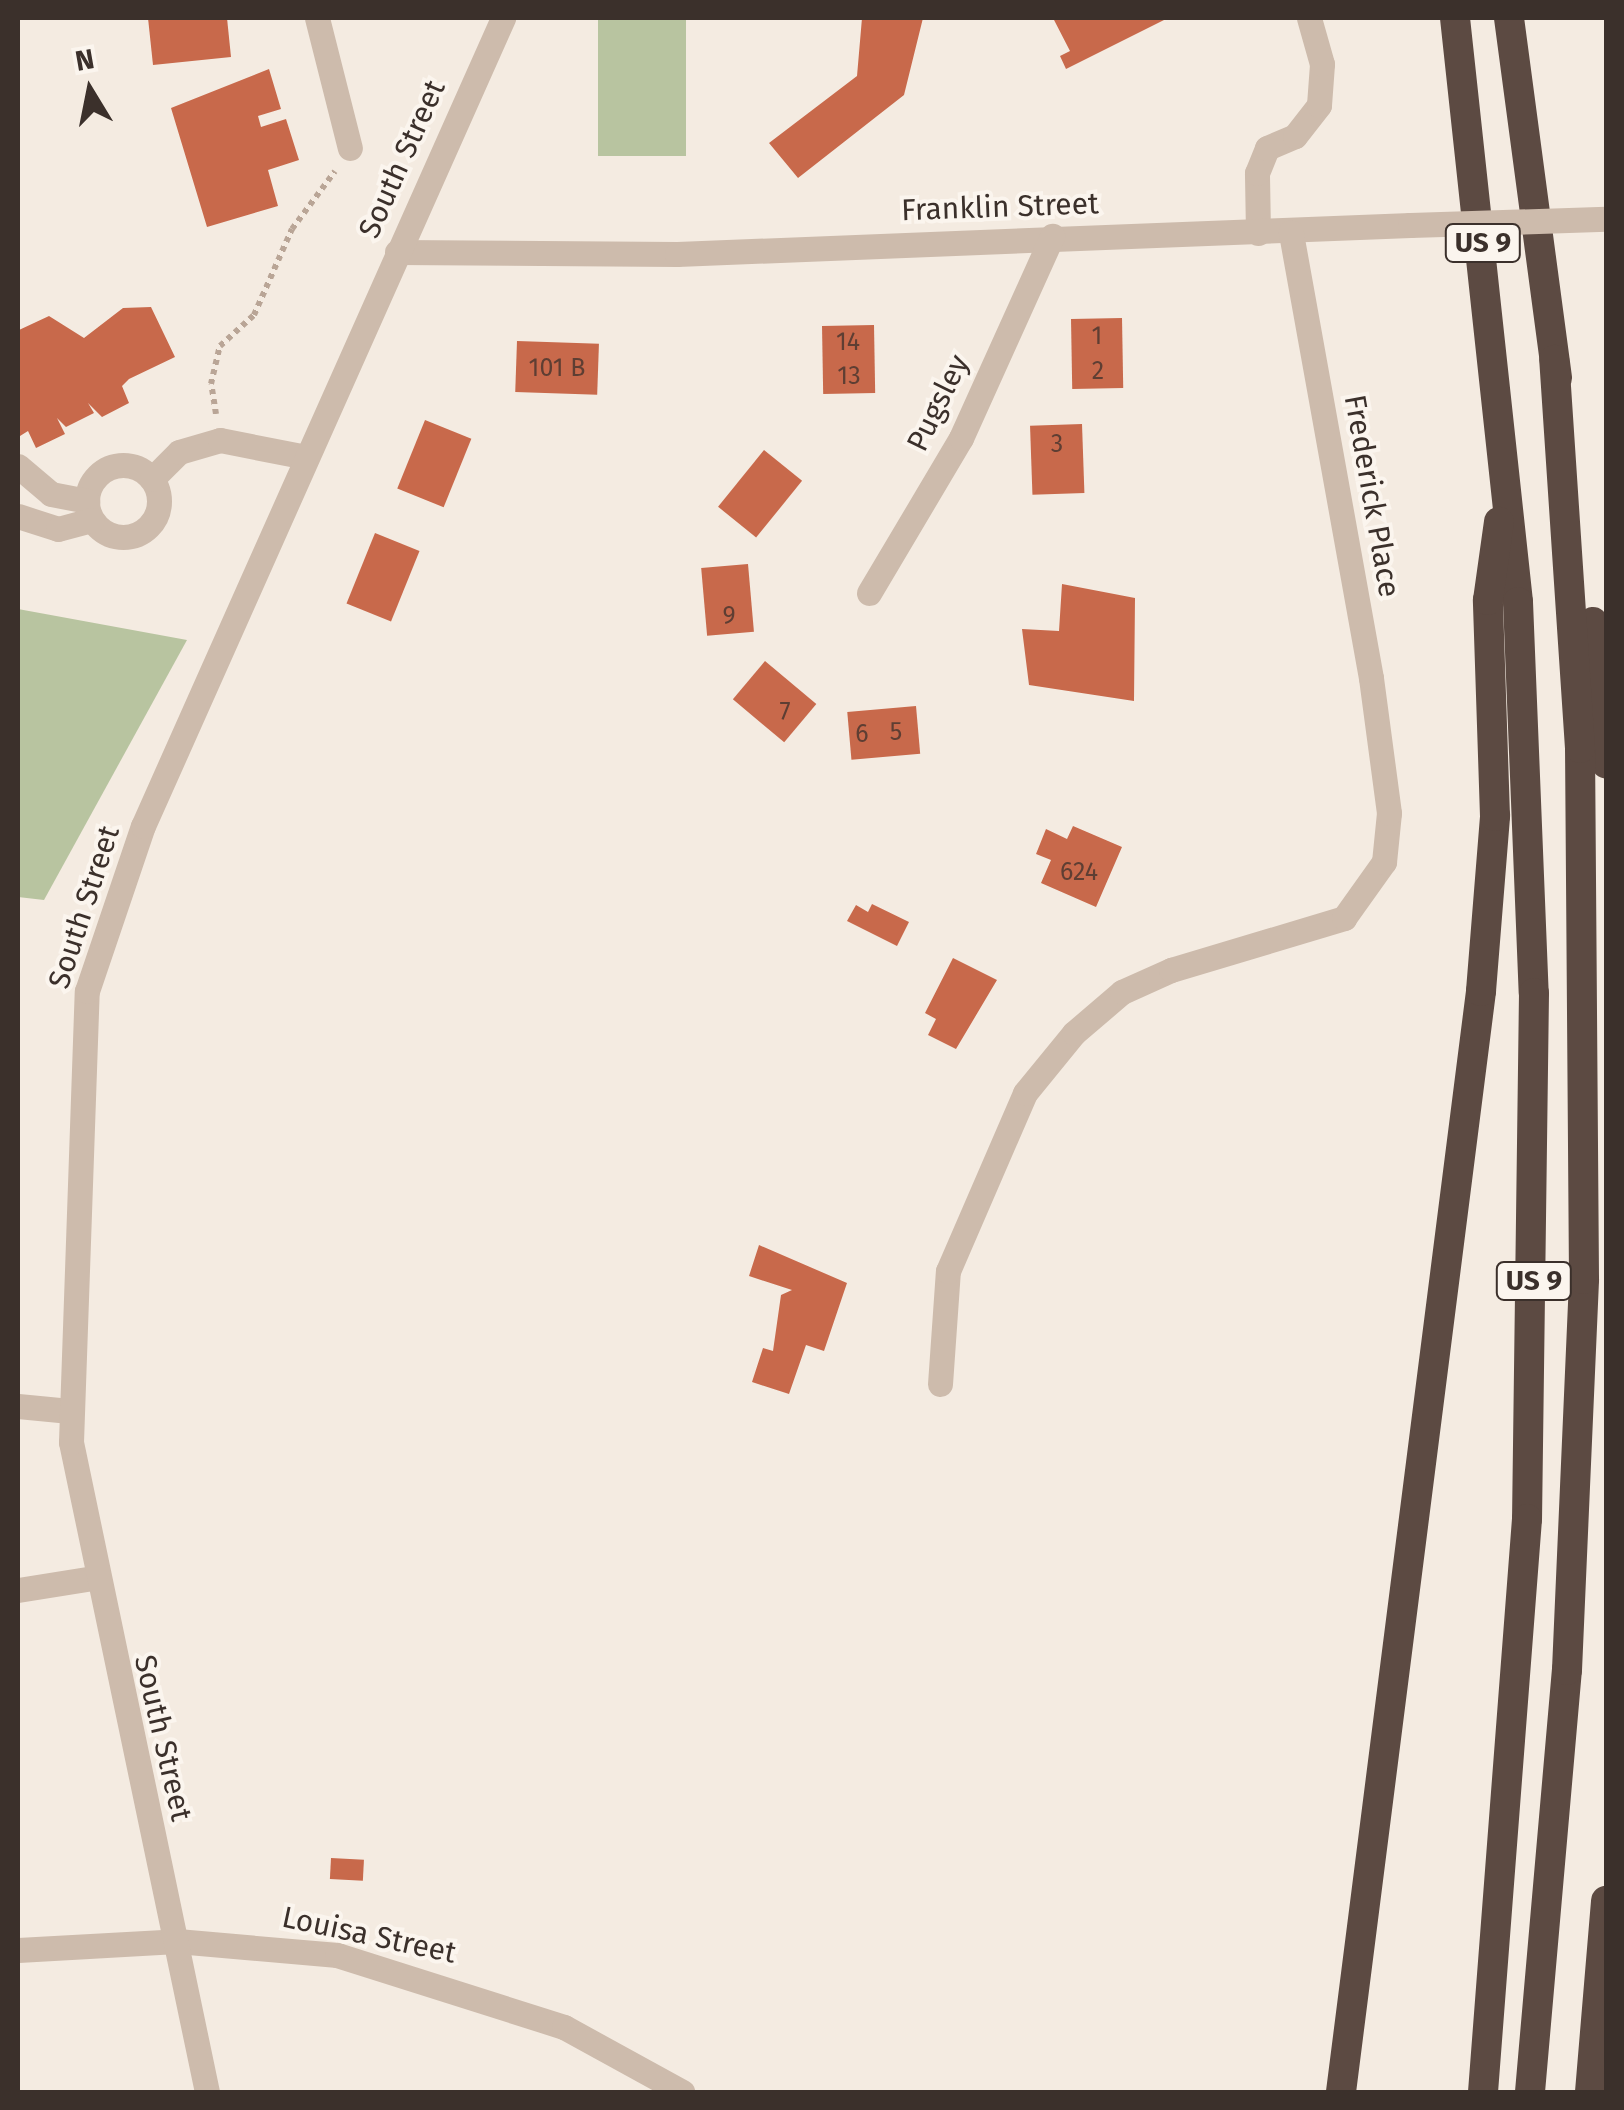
<!DOCTYPE html>
<html>
<head>
<meta charset="utf-8">
<style>
  body { margin:0 }
  #map { position:relative; width:1624px; height:2110px; overflow:hidden; background:#f4ebe1; font-family:"Fira Sans",sans-serif }
  div>[style] { position:absolute }
  [style*='--x'] { left:calc(var(--x)*1px); top:calc(var(--y)*1px); width:calc(var(--w)*1px); rotate:calc(var(--a)*1deg) }
  .green>* { inset:0; background:#b8c4a0; transform-origin:0 0 }
  .building>* { inset:0; background:#c8694b; transform-origin:0 0 }
  .path>* { height:6px; margin-top:-3px; transform-origin:0; background:repeating-linear-gradient(90deg,#b9a596 0 5px,transparent 0 10px) }
  .minor>* { height:25px; margin:-12.5px; padding:0 12.5px; transform-origin:12.5px; border-radius:12.5px; background:#cdbbac }
  .minor>.ring { margin:-12.5px; padding:0; box-sizing:content-box; background:none; border:25px solid #cdbbac; border-radius:50% }
  .highway>* { height:30px; margin:-15px; padding:0 15px; transform-origin:15px; border-radius:15px; background:#5c4a42 }
  .minor-bridge>* { height:25px; margin:-12.5px; padding:0 12.5px; transform-origin:12.5px; border-radius:12.5px; background:#cdbbac }
  span { translate:-50% -50%; white-space:nowrap; text-align:center; line-height:1.15; -webkit-text-stroke:8px #fbf5ee; paint-order:stroke }
  .number-label { font-size:25px; color:#5e3e33 }
  .number-label span { -webkit-text-stroke-width:0 }
  .shield-label span { padding:2px 8px; background:#fbf5ee; border:2px solid; border-radius:8px; -webkit-text-stroke-width:0 }
  .shield-label { font-size:28px; color:#3b302b; font-weight:700 }
  .street-label { font-size:30px; color:#3b302b }
  .frame { position:absolute; inset:0; border:20px solid #3b302b; pointer-events:none }
  .north { position:absolute; left:40px; top:40px; width:100px; height:100px; -webkit-text-stroke:8px #fbf5ee; paint-order:stroke; rotate:350deg; font-size:28px; font-weight:700; line-height:40px; text-align:center; color:#3b302b }
  .north::after { content:''; display:block; margin:auto; width:35px; height:45px; background:#3b302b; clip-path:polygon(50% 0,100% 100%,50% 72%,0 100%) }
</style>
</head>
<body>
<div id="map">
  <div class="green">
    <div style="left:598px;top:18px;width:88px;height:138px"></div>
    <div style="clip-path:polygon(18px 609px,187px 640px,44px 900px,18px 897px)"></div>
  </div>
  <div class="building">
    <div style="clip-path:polygon(148px 18px,227px 18px,231px 57px,153px 65px)"></div>
    <div style="clip-path:polygon(862px 18px,923px 18px,904px 95px,798px 178px,769px 143px,857px 76px)"></div>
    <div style="clip-path:polygon(1053px 18px,1168px 18px,1066px 69px,1060px 56px,1070px 51px)"></div>
    <div style="clip-path:polygon(269px 69px,281px 109px,258px 116px,261px 127px,286px 119px,299px 160px,268px 170px,278px 206px,207px 227px,171px 108px)"></div>
    <div style="clip-path:polygon(151px 307px,175px 357px,129px 379px,122px 386px,129px 403px,102px 417px,88px 403px,94px 413px,66px 427px,57px 418px,65px 434px,36px 448px,28px 431px,20px 436px,19px 330px,49px 316px,84px 338px,123px 308px)"></div>
    <div style="left:1122px;top:318px;width:70px;height:51px;rotate:89deg"></div>
    <div style="left:874px;top:325px;width:68px;height:52px;rotate:89deg"></div>
    <div style="left:517px;top:341px;width:82px;height:51px;rotate:2deg"></div>
    <div style="left:425px;top:420px;width:50px;height:74px;rotate:22deg"></div>
    <div style="left:1082px;top:424px;width:69px;height:52px;rotate:88deg"></div>
    <div style="left:764px;top:450px;width:49px;height:73px;rotate:39deg"></div>
    <div style="left:375px;top:533px;width:48px;height:76px;rotate:22deg"></div>
    <div style="left:748px;top:564px;width:68px;height:47px;rotate:85deg"></div>
    <div style="clip-path:polygon(1062px 584px,1135px 598px,1134px 701px,1029px 685px,1022px 629px,1059px 631px)"></div>
    <div style="left:765px;top:661px;width:67px;height:50px;rotate:40deg"></div>
    <div style="left:916px;top:706px;width:48px;height:69px;rotate:85deg"></div>
    <div style="clip-path:polygon(1073px 826px,1122px 847px,1096px 907px,1041px 883px,1051px 860px,1036px 854px,1046px 829px,1067px 839px)"></div>
    <div style="clip-path:polygon(872px 904px,909px 922px,897px 946px,847px 921px,856px 905px,868px 912px)"></div>
    <div style="clip-path:polygon(953px 958px,997px 980px,956px 1049px,928px 1035px,936px 1019px,925px 1013px)"></div>
    <div style="clip-path:polygon(759px 1245px,847px 1283px,824px 1351px,806px 1345px,789px 1394px,752px 1382px,763px 1348px,773px 1351px,781px 1295px,792px 1290px,749px 1276px)"></div>
    <div style="left:331px;top:1858px;width:33px;height:21px;rotate:3deg"></div>
  </div>
  <div class="path">
    <div style="--x:216;--y:414;--w:30;--a:-99"></div>
    <div style="--x:211;--y:384;--w:39;--a:-77"></div>
    <div style="--x:220;--y:346;--w:46;--a:-42.4"></div>
    <div style="--x:254;--y:315;--w:94;--a:-66.2"></div>
    <div style="--x:292;--y:229;--w:72;--a:-53.4"></div>
  </div>
  <div class="minor">
    <div style="--x:317;--y:18;--w:134;--a:75.8"></div>
    <div style="--x:1258;--y:233;--w:60;--a:-91"></div>
    <div style="--x:1257;--y:173;--w:27;--a:-68"></div>
    <div style="--x:1267;--y:148;--w:30;--a:-23"></div>
    <div style="--x:1295;--y:136;--w:39;--a:-52"></div>
    <div style="--x:1319;--y:105;--w:41;--a:-85.8"></div>
    <div style="--x:1322;--y:64;--w:48;--a:-105.8"></div>
    <div style="--x:397;--y:252;--w:280;--a:0.4"></div>
    <div style="--x:677;--y:254;--w:734;--a:-2.27"></div>
    <div class="ring" style="left:87px;top:465px;width:47px;height:47px"></div>
    <div style="--x:18;--y:466;--w:43;--a:40.3"></div>
    <div style="--x:51;--y:494;--w:37;--a:11"></div>
    <div style="--x:152;--y:479;--w:38;--a:-45"></div>
    <div style="--x:179;--y:452;--w:43;--a:-16.3"></div>
    <div style="--x:220;--y:440;--w:88;--a:11.2"></div>
    <div style="--x:18;--y:516;--w:42;--a:18"></div>
    <div style="--x:58;--y:529;--w:35;--a:-15"></div>
    <div style="--x:869;--y:593;--w:180;--a:-59.3"></div>
    <div style="--x:961;--y:438;--w:222;--a:-65.7"></div>
    <div style="--x:940;--y:1384;--w:113;--a:-86"></div>
    <div style="--x:948;--y:1271;--w:194;--a:-66.6"></div>
    <div style="--x:1025;--y:1093;--w:77;--a:-50.8"></div>
    <div style="--x:1074;--y:1033;--w:63;--a:-40.5"></div>
    <div style="--x:1122;--y:992;--w:54;--a:-24.2"></div>
    <div style="--x:1171;--y:970;--w:181;--a:-16.7"></div>
    <div style="--x:1344;--y:918;--w:69;--a:-54.5"></div>
    <div style="--x:1384;--y:862;--w:49;--a:-84.2"></div>
    <div style="--x:1389;--y:813;--w:136;--a:-97.6"></div>
    <div style="--x:1371;--y:678;--w:453;--a:-100.2"></div>
    <div style="--x:18;--y:1406;--w:52;--a:5.5"></div>
    <div style="--x:18;--y:1590;--w:76;--a:-9.1"></div>
    <div style="--x:18;--y:1950;--w:159;--a:-3.2"></div>
    <div style="--x:177;--y:1941;--w:161;--a:5"></div>
    <div style="--x:337;--y:1955;--w:238;--a:17.6"></div>
    <div style="--x:564;--y:2027;--w:135;--a:28.8"></div>
    <div style="--x:207;--y:2092;--w:664;--a:-101.82"></div>
    <div style="--x:71;--y:1442;--w:451;--a:-88"></div>
    <div style="--x:87;--y:991;--w:174;--a:-71.3"></div>
    <div style="--x:143;--y:826;--w:885;--a:-65.98"></div>
  </div>
  <div class="highway">
    <div style="--x:1455;--y:18;--w:587;--a:83.84"></div>
    <div style="--x:1518;--y:602;--w:391;--a:87.7"></div>
    <div style="--x:1534;--y:993;--w:526;--a:90.76"></div>
    <div style="--x:1527;--y:1519;--w:575;--a:94.39"></div>
    <div style="--x:1509;--y:18;--w:363;--a:82.4"></div>
    <div style="--x:1593;--y:622;--w:142;--a:84.7"></div>
    <div style="--x:1341;--y:2092;--w:1110;--a:-82.75"></div>
    <div style="--x:1481;--y:991;--w:176;--a:-85.4"></div>
    <div style="--x:1495;--y:816;--w:216;--a:-91.9"></div>
    <div style="--x:1488;--y:600;--w:79;--a:-82"></div>
    <div style="--x:1530;--y:2092;--w:424;--a:-85"></div>
    <div style="--x:1567;--y:1670;--w:391;--a:-87.5"></div>
    <div style="--x:1584;--y:1279;--w:531;--a:-90.43"></div>
    <div style="--x:1580;--y:748;--w:389;--a:-93.8"></div>
    <div style="--x:1590;--y:2092;--w:192;--a:-85.2"></div>
  </div>
  <div class="minor-bridge">
    <div style="--x:1410;--y:225;--w:196;--a:-1.8"></div>
  </div>
  <div class="number-label">
    <span style="left:1097px;top:336px">1</span>
    <span style="left:848px;top:342px">14</span>
    <span style="left:557px;top:368px">101 B</span>
    <span style="left:1098px;top:371px">2</span>
    <span style="left:849px;top:376px">13</span>
    <span style="left:1057px;top:444px">3</span>
    <span style="left:729px;top:616px">9</span>
    <span style="left:785px;top:711px">7</span>
    <span style="left:896px;top:732px">5</span>
    <span style="left:862px;top:734px">6</span>
    <span style="left:1079px;top:872px">624</span>
  </div>
  <div class="shield-label">
    <span style="left:1483px;top:243px">US 9</span>
    <span style="left:1534px;top:1281px">US 9</span>
  </div>
  <div class="street-label">
    <span style="left:402px;top:159px;rotate:-66deg">South Street</span>
    <span style="left:1000px;top:207px;rotate:-2deg">Franklin Street</span>
    <span style="left:938px;top:403px;rotate:-64deg">Pugsley</span>
    <span style="left:1372px;top:496px;rotate:80deg">Frederick Place</span>
    <span style="left:84px;top:907px;rotate:-72deg">South Street</span>
    <span style="left:163px;top:1738px;rotate:77deg">South Street</span>
    <span style="left:369px;top:1935px;rotate:12deg">Louisa Street</span>
  </div>
  <div class="frame"></div>
  <div class="north">N</div>
</div>
</body>
</html>
